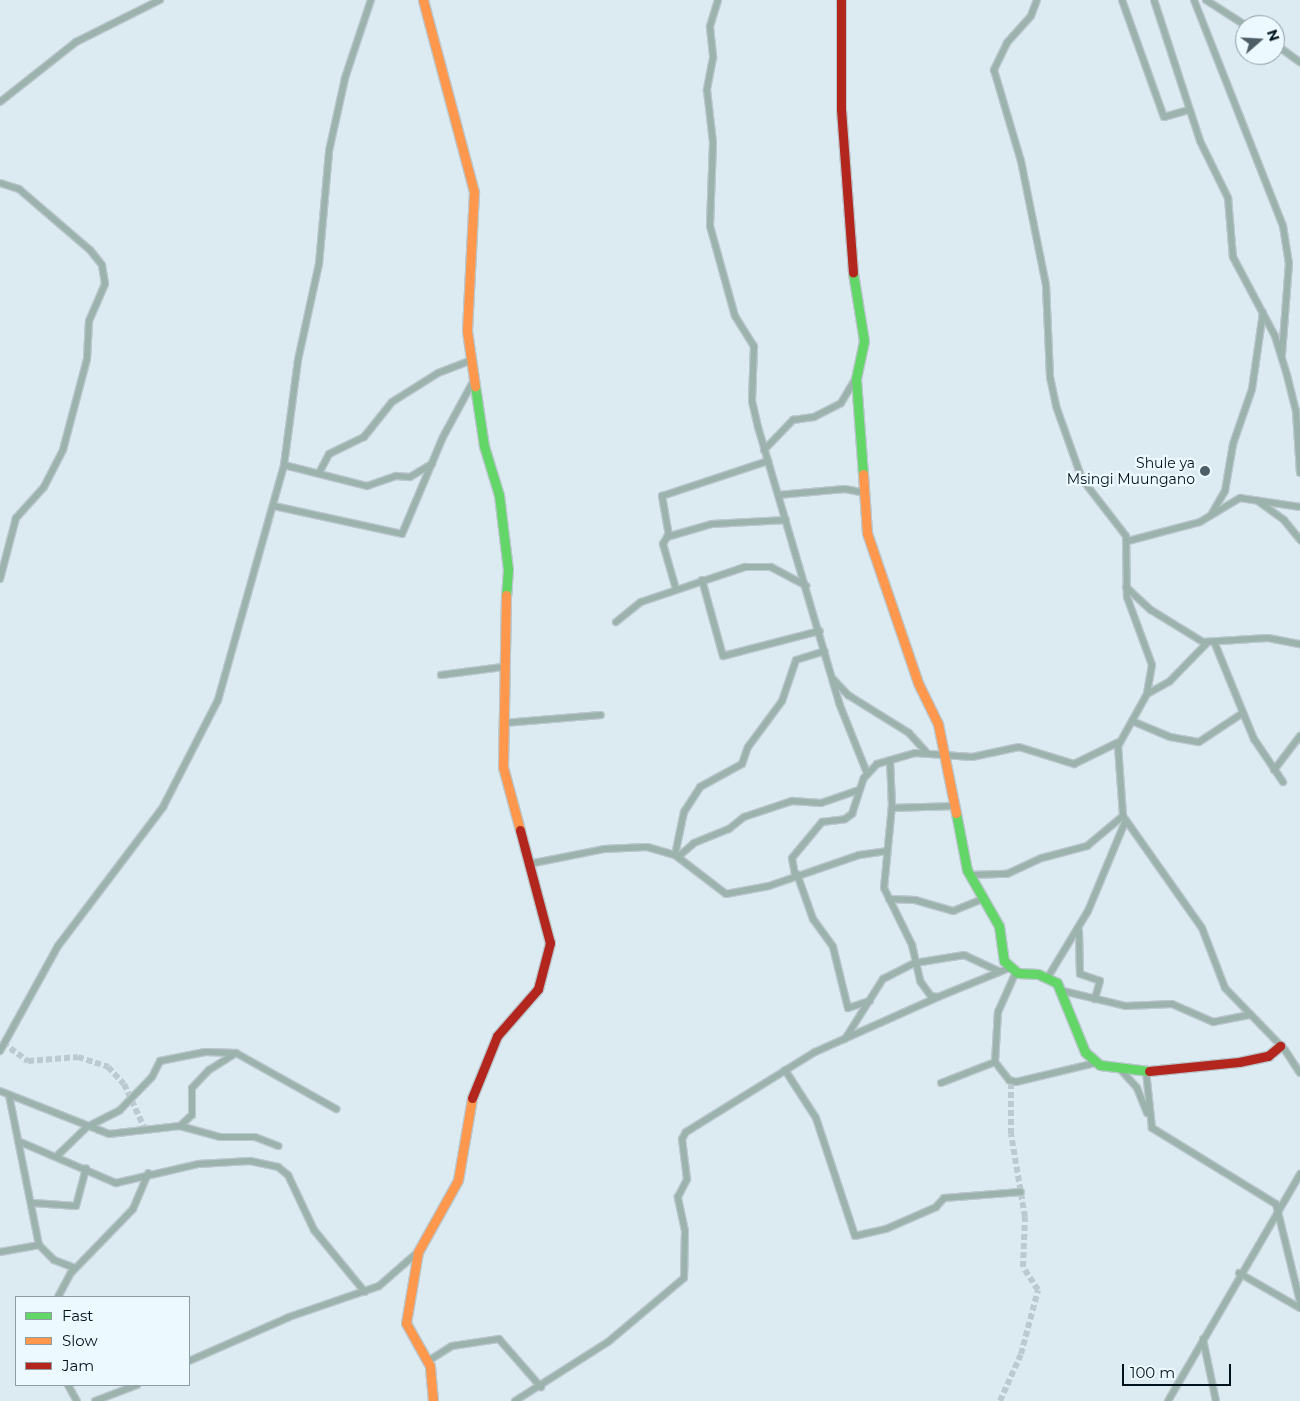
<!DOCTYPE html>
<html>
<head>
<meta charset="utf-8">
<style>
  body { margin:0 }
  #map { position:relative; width:1300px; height:1401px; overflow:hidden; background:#dceaf1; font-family:Montserrat,sans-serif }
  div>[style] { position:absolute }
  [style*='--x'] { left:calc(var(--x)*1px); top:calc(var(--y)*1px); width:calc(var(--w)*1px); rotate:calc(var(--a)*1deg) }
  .street-tunnel>* { height:6px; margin-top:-3px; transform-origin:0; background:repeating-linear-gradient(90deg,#bbcad1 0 6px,transparent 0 9px) }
  .roads { filter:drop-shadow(1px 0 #bac7cd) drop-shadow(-1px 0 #bac7cd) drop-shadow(0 1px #bac7cd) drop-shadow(0 -1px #bac7cd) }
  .street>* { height:6px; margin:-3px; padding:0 3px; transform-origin:3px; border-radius:3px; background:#9bb3ac }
  .fast>* { height:9px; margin:-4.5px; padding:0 4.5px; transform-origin:4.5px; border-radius:4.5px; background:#63d668 }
  .slow>* { height:9px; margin:-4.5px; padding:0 4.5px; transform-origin:4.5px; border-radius:4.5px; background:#ff974d }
  .jam>* { height:9px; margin:-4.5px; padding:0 4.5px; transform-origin:4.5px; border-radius:4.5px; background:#b3261e }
  .dots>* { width:14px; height:14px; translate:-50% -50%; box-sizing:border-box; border:2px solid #ecf9fe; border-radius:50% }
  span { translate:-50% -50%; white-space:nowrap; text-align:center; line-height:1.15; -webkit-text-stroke:4.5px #ecf9fe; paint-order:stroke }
  .poi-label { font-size:14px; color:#00131d }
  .right { translate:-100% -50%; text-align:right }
  .legend { position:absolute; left:15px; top:1296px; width:175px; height:90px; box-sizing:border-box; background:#ecf9fe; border:1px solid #8e9da4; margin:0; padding:6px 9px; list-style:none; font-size:15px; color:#00131d }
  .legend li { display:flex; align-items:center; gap:10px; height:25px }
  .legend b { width:25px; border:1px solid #8e9da4 }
  .north { position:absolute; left:1235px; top:15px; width:50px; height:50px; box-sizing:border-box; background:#ecf9fe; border:1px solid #8e9da4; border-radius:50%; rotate:71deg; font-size:14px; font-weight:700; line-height:20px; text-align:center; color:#00131d }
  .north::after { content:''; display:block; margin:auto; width:18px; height:22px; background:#4d5e67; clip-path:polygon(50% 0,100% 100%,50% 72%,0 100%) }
  .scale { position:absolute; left:1122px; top:1364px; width:109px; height:22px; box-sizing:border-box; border:2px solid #00131d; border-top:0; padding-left:6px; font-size:15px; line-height:18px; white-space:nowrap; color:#00131d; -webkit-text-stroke:4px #ecf9fe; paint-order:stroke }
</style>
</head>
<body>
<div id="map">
  <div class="street-tunnel">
    <div style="--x:3;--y:1043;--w:31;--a:36"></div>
    <div style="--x:28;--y:1061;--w:50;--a:-4.6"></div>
    <div style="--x:78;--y:1057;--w:32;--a:18"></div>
    <div style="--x:108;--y:1067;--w:23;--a:47"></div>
    <div style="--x:124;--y:1084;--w:47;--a:65.1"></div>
    <div style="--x:1000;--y:1401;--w:51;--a:-65.9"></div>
    <div style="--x:1021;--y:1354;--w:66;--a:-75.1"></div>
    <div style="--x:1038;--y:1290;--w:27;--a:-123"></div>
    <div style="--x:1023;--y:1267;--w:50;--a:-87.7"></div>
    <div style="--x:1025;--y:1217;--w:84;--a:-99.6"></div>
    <div style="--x:1011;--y:1134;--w:53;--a:-90"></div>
  </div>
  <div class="roads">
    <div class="street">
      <div style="--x:718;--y:0;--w:28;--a:107"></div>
      <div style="--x:710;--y:27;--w:31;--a:84"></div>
      <div style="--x:713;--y:58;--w:33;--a:101"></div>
      <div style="--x:707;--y:90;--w:53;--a:83.5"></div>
      <div style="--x:713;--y:143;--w:83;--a:92.1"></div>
      <div style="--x:710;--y:226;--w:93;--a:74.5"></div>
      <div style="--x:735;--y:316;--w:36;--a:58"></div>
      <div style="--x:754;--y:346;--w:55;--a:92.1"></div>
      <div style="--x:752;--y:401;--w:27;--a:77"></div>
      <div style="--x:758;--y:427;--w:288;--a:73.6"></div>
      <div style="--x:839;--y:703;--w:75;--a:68.2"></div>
      <div style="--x:1037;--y:0;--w:17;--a:111"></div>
      <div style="--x:1031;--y:16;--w:36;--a:132"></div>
      <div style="--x:1007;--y:43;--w:30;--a:116"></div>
      <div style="--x:994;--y:70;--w:95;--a:73.5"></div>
      <div style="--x:1021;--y:161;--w:126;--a:78.6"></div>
      <div style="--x:1046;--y:285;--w:92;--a:87.5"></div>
      <div style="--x:1050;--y:377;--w:30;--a:78"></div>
      <div style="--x:1056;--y:406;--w:77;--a:70.4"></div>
      <div style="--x:1082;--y:479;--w:72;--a:52.3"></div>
      <div style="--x:1126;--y:536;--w:61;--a:89.1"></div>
      <div style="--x:1127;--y:597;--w:72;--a:69.8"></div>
      <div style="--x:1152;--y:665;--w:29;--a:100"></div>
      <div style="--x:1147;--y:694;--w:60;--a:119.1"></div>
      <div style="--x:1118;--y:746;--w:70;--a:85.9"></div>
      <div style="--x:1123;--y:816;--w:137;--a:54.8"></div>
      <div style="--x:1202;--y:928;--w:64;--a:69"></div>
      <div style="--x:1225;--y:988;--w:86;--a:45.9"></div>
      <div style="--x:1285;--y:1050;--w:27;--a:57"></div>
      <div style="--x:1122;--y:0;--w:124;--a:70.3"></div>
      <div style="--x:1164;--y:117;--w:26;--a:-16"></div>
      <div style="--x:1154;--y:0;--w:148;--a:71.9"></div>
      <div style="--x:1200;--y:141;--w:64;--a:63.8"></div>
      <div style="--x:1228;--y:198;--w:59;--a:85.2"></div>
      <div style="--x:1233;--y:257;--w:89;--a:62"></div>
      <div style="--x:1275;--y:336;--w:41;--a:72.9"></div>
      <div style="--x:1287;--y:375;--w:37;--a:76"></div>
      <div style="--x:1296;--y:411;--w:62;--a:86.3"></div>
      <div style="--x:1194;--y:0;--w:243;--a:68.5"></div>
      <div style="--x:1283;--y:226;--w:37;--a:81"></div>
      <div style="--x:1289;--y:263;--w:91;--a:94.4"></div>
      <div style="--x:1206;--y:0;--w:46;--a:32.7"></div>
      <div style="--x:1275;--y:44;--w:31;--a:36"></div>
      <div style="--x:0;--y:102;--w:97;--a:-38.3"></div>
      <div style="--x:76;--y:42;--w:94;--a:-26.6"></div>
      <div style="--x:0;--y:183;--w:20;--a:18"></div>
      <div style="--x:19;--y:189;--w:94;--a:40.7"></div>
      <div style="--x:90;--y:250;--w:19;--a:51"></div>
      <div style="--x:102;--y:265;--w:19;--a:81"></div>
      <div style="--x:105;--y:284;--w:40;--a:113.4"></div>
      <div style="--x:89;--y:321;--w:38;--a:93"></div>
      <div style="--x:87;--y:359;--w:94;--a:104.8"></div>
      <div style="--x:63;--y:450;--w:42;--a:117.2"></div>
      <div style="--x:44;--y:487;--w:42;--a:132.1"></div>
      <div style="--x:16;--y:518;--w:63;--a:104.7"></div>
      <div style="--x:764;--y:450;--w:42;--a:-46"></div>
      <div style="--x:793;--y:420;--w:21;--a:-8"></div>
      <div style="--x:814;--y:417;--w:30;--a:-27"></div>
      <div style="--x:841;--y:403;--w:27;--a:-59"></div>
      <div style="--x:284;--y:465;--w:86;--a:14.2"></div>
      <div style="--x:367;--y:486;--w:31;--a:-19"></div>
      <div style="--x:396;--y:476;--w:14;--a:4"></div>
      <div style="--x:410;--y:477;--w:26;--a:-31"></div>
      <div style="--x:319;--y:473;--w:21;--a:-62"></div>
      <div style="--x:329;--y:454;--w:39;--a:-26"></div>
      <div style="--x:364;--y:437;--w:45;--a:-51.3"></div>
      <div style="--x:392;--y:402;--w:54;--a:-32.2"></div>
      <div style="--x:438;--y:373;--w:36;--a:-21"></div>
      <div style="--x:778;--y:495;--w:67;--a:-5.1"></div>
      <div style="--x:845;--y:489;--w:21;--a:11"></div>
      <div style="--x:1258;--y:501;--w:32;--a:36"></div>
      <div style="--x:1284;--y:520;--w:26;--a:51"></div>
      <div style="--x:274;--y:506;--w:131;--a:12.3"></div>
      <div style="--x:402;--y:534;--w:105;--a:-67.1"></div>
      <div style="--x:443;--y:437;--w:67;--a:-61.5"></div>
      <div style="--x:1211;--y:515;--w:28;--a:-60"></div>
      <div style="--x:1225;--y:491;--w:48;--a:-80.3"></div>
      <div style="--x:1233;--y:444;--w:58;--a:-70.9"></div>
      <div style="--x:1252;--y:389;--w:77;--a:-81.8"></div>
      <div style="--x:669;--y:536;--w:41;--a:-99.9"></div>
      <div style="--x:662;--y:496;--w:112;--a:-18.3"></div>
      <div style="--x:1128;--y:541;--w:74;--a:-14.8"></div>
      <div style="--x:1200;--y:522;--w:47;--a:-31"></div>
      <div style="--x:1240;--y:498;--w:61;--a:8.5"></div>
      <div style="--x:702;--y:580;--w:79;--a:74.6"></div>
      <div style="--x:723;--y:656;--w:100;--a:-14.5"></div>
      <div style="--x:1126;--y:587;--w:34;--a:43"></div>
      <div style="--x:1151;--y:610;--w:61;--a:31.6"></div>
      <div style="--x:1203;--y:642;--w:65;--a:-3.5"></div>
      <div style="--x:1268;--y:638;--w:33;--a:11"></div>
      <div style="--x:676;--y:589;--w:47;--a:-106.1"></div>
      <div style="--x:663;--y:544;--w:8;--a:-60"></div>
      <div style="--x:667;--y:537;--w:47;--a:-16.1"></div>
      <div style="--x:712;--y:524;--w:74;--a:-3.1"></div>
      <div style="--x:616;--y:622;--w:32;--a:-39"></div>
      <div style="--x:641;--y:602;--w:110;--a:-18.6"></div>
      <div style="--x:745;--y:567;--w:26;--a:0"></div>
      <div style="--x:771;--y:567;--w:40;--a:28"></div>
      <div style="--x:1215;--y:644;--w:103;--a:67.7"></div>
      <div style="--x:1254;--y:739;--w:52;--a:56"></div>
      <div style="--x:441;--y:675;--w:62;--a:-7.5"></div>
      <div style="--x:834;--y:680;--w:21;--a:47"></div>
      <div style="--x:848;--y:695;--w:72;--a:31.9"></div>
      <div style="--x:909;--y:733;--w:27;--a:48"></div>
      <div style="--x:1147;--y:694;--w:26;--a:-29"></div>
      <div style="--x:1170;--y:681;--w:53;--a:-45.8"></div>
      <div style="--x:1132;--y:721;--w:41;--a:22.8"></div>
      <div style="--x:1170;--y:737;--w:29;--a:10"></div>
      <div style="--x:1199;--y:742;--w:53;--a:-33.4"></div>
      <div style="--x:504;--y:723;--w:97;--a:-4.7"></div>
      <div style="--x:890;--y:760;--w:45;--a:87.5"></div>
      <div style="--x:892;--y:805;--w:83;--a:95.5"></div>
      <div style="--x:884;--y:888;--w:64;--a:63.8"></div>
      <div style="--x:912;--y:945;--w:37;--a:77"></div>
      <div style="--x:920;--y:981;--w:19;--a:54"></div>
      <div style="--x:931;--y:996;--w:7;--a:8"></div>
      <div style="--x:938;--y:997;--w:77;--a:-22.2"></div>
      <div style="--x:1274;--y:770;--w:43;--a:-52.6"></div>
      <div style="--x:892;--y:808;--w:64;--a:-1.8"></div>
      <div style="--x:675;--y:855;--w:44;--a:-78.2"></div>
      <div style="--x:684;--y:812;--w:30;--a:-57"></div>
      <div style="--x:700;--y:787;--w:48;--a:-28.7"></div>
      <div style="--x:742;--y:764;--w:18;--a:-71"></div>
      <div style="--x:748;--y:747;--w:57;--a:-53.5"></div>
      <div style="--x:782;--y:701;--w:43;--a:-71.1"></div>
      <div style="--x:796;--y:660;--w:30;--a:-17"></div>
      <div style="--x:678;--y:857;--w:21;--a:-41"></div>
      <div style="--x:694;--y:843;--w:38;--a:-22"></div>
      <div style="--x:729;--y:829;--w:19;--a:-39"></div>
      <div style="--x:744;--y:817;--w:51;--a:-18.4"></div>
      <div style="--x:792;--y:801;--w:29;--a:4"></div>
      <div style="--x:821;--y:803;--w:39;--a:-19"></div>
      <div style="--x:529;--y:864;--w:76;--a:-11.3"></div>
      <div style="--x:604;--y:849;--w:43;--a:-2.7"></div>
      <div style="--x:647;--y:847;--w:29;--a:16"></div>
      <div style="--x:675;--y:855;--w:64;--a:37.4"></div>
      <div style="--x:726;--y:894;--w:44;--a:-10.5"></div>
      <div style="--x:769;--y:886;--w:95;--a:-19"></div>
      <div style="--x:859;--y:855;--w:28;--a:-8"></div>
      <div style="--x:797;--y:874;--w:48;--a:70.4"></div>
      <div style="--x:813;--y:919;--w:34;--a:54"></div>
      <div style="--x:833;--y:947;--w:63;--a:76.2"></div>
      <div style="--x:848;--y:1008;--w:23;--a:-18"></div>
      <div style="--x:795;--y:875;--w:17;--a:-100"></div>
      <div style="--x:792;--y:858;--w:47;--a:-50.2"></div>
      <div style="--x:822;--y:822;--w:23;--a:-7"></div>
      <div style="--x:845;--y:819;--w:9;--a:-36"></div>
      <div style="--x:852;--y:814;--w:38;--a:-72"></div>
      <div style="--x:864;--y:778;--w:19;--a:-47"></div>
      <div style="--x:877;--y:764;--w:40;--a:-16"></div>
      <div style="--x:915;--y:753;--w:57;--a:4"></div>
      <div style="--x:972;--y:757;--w:48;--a:-12"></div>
      <div style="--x:1019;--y:747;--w:58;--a:17.2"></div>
      <div style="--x:1074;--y:764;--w:50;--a:-26.1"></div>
      <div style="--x:970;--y:875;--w:37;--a:-2"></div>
      <div style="--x:1007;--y:874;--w:38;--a:-25"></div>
      <div style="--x:1042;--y:858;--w:47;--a:-14.9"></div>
      <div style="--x:1087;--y:846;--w:47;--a:-39.8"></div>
      <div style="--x:889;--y:899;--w:26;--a:2"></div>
      <div style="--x:915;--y:900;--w:40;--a:16"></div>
      <div style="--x:953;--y:911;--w:32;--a:-22"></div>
      <div style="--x:1079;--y:931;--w:43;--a:88.7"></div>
      <div style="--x:1080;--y:974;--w:21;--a:19"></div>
      <div style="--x:1100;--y:981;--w:19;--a:106"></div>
      <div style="--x:1048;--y:977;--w:77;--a:-58.8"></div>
      <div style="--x:1088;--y:911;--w:96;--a:-67.4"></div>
      <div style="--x:1063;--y:991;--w:65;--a:13.4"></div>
      <div style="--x:1126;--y:1006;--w:46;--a:-2.5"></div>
      <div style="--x:1172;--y:1004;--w:45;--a:23.7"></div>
      <div style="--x:1213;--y:1022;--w:38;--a:-11"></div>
      <div style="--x:845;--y:1039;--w:71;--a:-57.7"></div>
      <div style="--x:883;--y:979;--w:36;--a:-27"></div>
      <div style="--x:915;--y:963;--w:50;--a:-9.3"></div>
      <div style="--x:964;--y:955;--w:38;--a:25"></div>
      <div style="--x:0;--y:1051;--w:120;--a:-61.1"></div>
      <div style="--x:58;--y:946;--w:174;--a:-52.9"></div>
      <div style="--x:163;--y:807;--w:120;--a:-62.8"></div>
      <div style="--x:218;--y:700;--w:244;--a:-74.3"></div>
      <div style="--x:284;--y:465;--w:106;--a:-82.4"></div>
      <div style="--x:298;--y:360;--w:98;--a:-77.7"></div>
      <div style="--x:319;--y:264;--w:113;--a:-84.9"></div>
      <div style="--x:329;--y:151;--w:75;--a:-77.6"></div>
      <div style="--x:345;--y:78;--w:82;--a:-71.6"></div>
      <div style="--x:995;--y:1062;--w:23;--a:52"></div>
      <div style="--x:1009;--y:1080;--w:7;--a:16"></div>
      <div style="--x:1016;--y:1082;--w:81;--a:-13.5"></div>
      <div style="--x:785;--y:1070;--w:57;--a:57.1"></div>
      <div style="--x:816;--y:1118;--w:124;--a:71.7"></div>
      <div style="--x:855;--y:1236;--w:32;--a:-13"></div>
      <div style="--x:886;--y:1229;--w:55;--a:-23.7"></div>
      <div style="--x:936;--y:1207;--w:12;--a:-48"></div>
      <div style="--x:944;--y:1198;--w:77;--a:-4.5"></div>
      <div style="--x:1121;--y:1070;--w:24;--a:48"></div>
      <div style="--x:1137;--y:1088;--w:27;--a:68"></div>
      <div style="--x:1146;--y:1071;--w:57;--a:84"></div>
      <div style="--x:1152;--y:1128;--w:145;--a:31.5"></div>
      <div style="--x:1276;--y:1204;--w:101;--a:76.2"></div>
      <div style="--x:941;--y:1083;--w:58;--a:-21.3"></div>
      <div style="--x:995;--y:1062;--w:50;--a:-86.6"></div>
      <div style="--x:998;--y:1012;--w:44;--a:-65.8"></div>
      <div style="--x:0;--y:1091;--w:117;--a:21.5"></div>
      <div style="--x:109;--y:1134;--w:71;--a:-6.4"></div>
      <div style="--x:180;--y:1126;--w:41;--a:15.4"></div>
      <div style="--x:220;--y:1137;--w:35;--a:0"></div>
      <div style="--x:255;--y:1137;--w:25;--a:21"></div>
      <div style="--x:9;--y:1095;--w:153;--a:78.7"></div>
      <div style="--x:39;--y:1245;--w:21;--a:45"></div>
      <div style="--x:54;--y:1260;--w:22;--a:21"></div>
      <div style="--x:180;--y:1126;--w:16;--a:-43"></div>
      <div style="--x:192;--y:1115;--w:27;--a:-90"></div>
      <div style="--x:192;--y:1088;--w:25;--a:-47"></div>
      <div style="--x:209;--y:1070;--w:32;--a:-32"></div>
      <div style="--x:18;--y:1141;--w:107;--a:23.2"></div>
      <div style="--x:116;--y:1183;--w:84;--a:-13"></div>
      <div style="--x:198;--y:1164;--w:52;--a:-3.3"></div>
      <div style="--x:250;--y:1161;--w:29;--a:12"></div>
      <div style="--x:278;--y:1167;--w:13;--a:39"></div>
      <div style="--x:288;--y:1175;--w:61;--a:64.7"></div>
      <div style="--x:314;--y:1230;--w:80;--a:50.6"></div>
      <div style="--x:58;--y:1155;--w:40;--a:-44"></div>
      <div style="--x:87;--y:1127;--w:37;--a:-27"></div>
      <div style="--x:120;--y:1110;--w:46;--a:-45.9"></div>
      <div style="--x:152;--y:1077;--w:18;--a:-63"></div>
      <div style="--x:160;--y:1061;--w:46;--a:-11.3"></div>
      <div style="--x:205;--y:1052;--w:31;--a:2"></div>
      <div style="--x:236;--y:1053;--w:115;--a:29.2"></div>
      <div style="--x:33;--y:1203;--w:43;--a:4"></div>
      <div style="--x:76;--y:1206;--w:39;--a:-75"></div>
      <div style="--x:0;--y:1252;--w:40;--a:-10"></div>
      <div style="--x:1239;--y:1273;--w:70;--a:29.8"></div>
      <div style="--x:58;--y:1297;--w:27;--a:-62"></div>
      <div style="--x:71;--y:1273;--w:89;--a:-45.9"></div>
      <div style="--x:133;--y:1209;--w:39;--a:-67"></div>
      <div style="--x:1203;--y:1339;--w:63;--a:78.2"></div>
      <div style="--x:189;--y:1361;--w:109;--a:-23.7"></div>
      <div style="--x:289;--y:1317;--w:95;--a:-19"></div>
      <div style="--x:379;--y:1286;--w:52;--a:-41.1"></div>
      <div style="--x:428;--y:1361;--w:28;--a:-32"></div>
      <div style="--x:452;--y:1346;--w:48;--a:-8.5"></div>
      <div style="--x:499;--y:1339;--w:64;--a:48.8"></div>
      <div style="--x:68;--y:1385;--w:18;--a:61"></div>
      <div style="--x:95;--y:1401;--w:45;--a:-20.9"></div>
      <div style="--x:515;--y:1401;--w:110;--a:-32.4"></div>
      <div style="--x:608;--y:1342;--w:99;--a:-40.1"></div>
      <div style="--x:684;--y:1278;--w:47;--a:-88.8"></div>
      <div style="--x:685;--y:1231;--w:35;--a:-102"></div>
      <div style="--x:678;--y:1197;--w:20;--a:-63"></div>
      <div style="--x:687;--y:1179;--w:40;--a:-97.1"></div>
      <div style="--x:682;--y:1139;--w:8;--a:-60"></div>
      <div style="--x:686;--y:1132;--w:152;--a:-31.8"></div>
      <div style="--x:815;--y:1052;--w:135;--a:-24.1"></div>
      <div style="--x:1168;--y:1401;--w:263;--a:-59.8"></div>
    </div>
    <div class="fast">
      <div style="--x:853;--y:273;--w:69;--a:80.8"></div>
      <div style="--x:864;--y:341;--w:39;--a:102"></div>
      <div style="--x:856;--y:379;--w:95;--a:85.8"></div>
      <div style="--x:475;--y:386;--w:61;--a:81.5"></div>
      <div style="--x:484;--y:446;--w:51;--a:73"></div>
      <div style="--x:499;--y:495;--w:75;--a:83.1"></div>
      <div style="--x:508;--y:569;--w:26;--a:94"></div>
      <div style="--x:956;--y:813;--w:58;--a:79.1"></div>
      <div style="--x:967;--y:870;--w:64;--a:60.3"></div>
      <div style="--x:999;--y:926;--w:35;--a:82"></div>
      <div style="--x:1004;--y:961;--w:18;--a:41"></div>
      <div style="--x:1018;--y:973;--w:20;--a:3"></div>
      <div style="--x:1038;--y:974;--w:21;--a:25"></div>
      <div style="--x:1057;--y:983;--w:74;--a:67.9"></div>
      <div style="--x:1085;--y:1052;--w:20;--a:41"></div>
      <div style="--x:1100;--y:1065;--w:49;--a:7"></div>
    </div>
    <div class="slow">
      <div style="--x:423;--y:0;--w:199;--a:75.1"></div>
      <div style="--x:474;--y:192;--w:139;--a:92.9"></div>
      <div style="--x:467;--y:331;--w:56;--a:81.7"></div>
      <div style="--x:863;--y:474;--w:59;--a:86.1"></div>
      <div style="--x:867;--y:533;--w:158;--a:71.2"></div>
      <div style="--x:918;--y:683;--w:46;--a:64"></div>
      <div style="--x:938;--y:724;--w:91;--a:78.6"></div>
      <div style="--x:506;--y:595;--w:172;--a:91"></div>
      <div style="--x:503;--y:767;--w:65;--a:74.9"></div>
      <div style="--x:433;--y:1401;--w:35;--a:-95"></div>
      <div style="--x:430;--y:1366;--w:49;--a:-119.2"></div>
      <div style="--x:406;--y:1323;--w:72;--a:-80.4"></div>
      <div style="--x:418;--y:1252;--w:82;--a:-60.9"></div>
      <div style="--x:458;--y:1180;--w:83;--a:-80.3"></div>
    </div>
    <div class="jam">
      <div style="--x:841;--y:0;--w:109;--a:90"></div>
      <div style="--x:841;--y:109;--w:164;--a:85.8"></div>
      <div style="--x:1149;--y:1071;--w:90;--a:-5.7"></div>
      <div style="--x:1239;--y:1062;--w:30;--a:-12"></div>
      <div style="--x:1268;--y:1056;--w:16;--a:-40"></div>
      <div style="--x:472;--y:1098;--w:67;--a:-68"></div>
      <div style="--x:497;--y:1036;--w:62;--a:-48.9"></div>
      <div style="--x:538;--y:989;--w:48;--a:-75.4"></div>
      <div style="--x:550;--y:943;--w:117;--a:-104.9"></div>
    </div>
  </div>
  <div class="dots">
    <div style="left:1205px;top:471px;background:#4d5e67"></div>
  </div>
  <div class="poi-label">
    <span class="right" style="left:1195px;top:471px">Shule ya<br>Msingi Muungano</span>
  </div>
  <ul class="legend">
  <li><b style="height:6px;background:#63d668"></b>Fast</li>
  <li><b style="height:6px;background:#ff974d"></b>Slow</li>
  <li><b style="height:6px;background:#b3261e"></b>Jam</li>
  </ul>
  <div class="north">N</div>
  <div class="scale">100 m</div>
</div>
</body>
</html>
